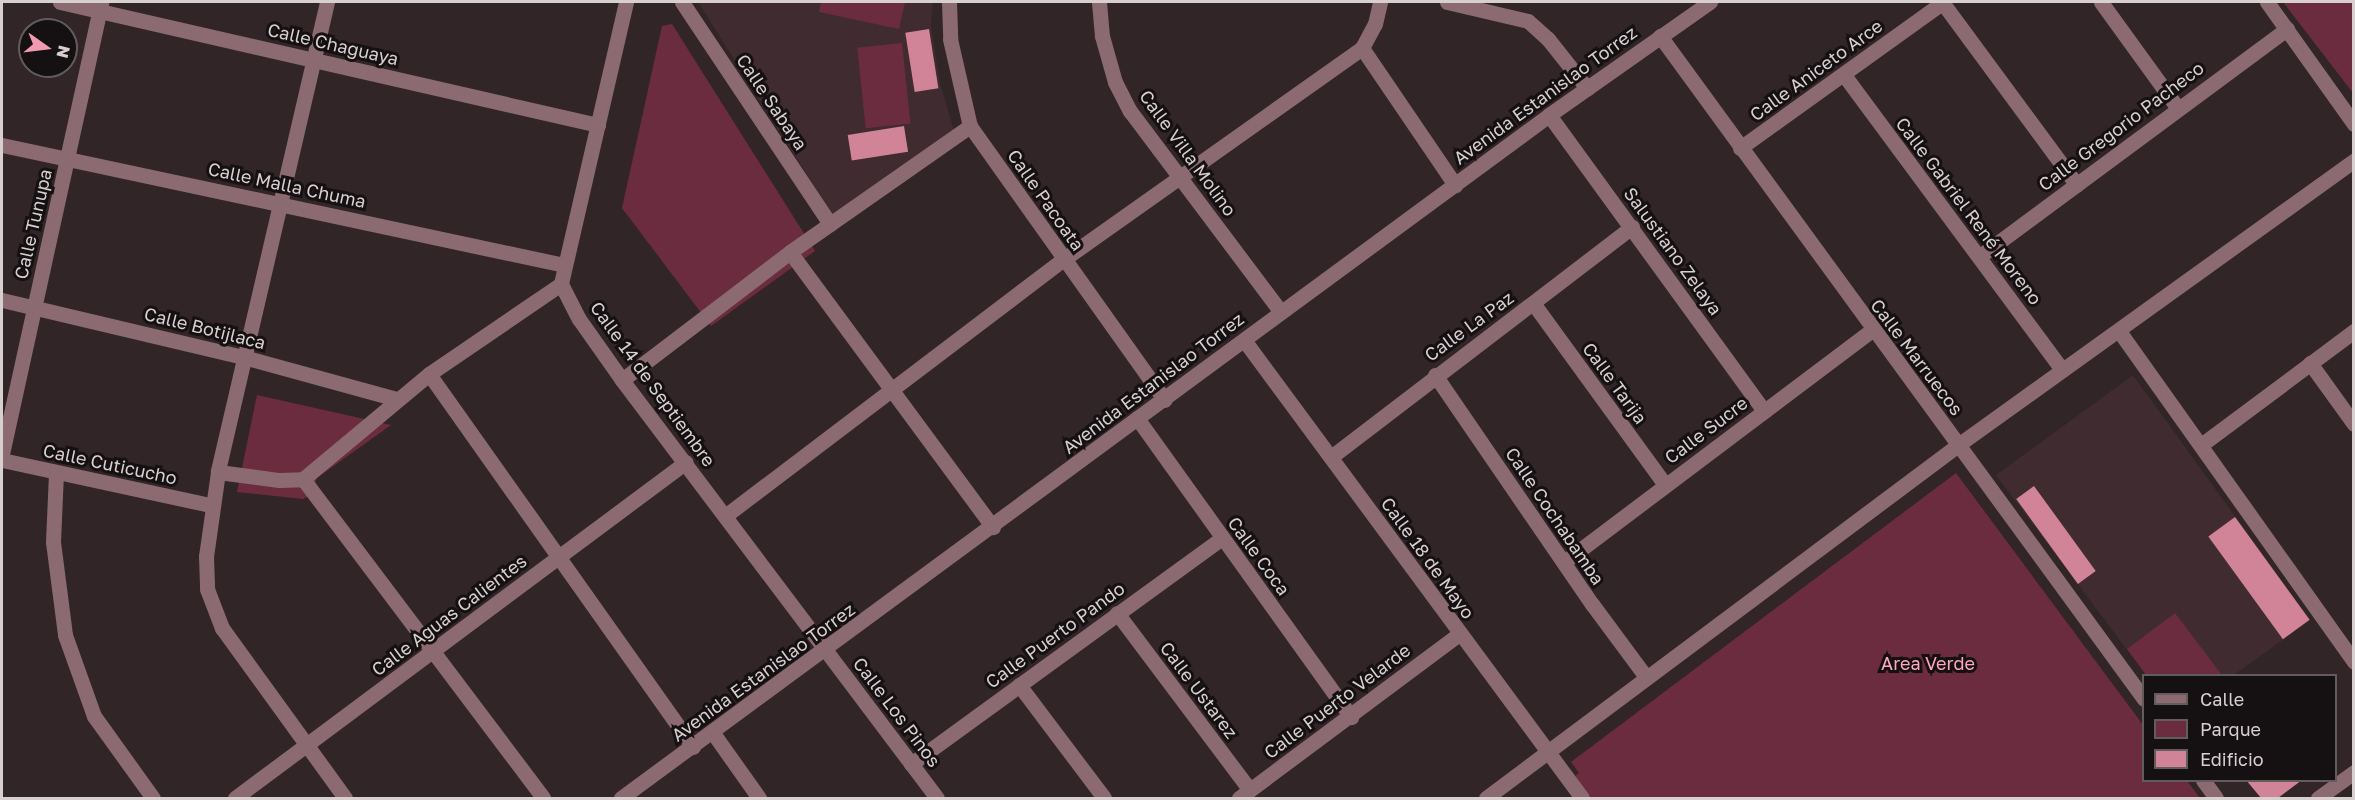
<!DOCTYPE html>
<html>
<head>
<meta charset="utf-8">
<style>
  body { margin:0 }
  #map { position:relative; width:2355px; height:800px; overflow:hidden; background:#312527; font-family:"Golos Text",sans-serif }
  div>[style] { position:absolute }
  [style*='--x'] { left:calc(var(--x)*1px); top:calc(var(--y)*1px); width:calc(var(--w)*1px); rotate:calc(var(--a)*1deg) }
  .built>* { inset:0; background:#3f2b30 }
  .green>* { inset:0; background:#6c2c3f; transform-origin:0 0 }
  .building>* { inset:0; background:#d18397; transform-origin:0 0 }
  .minor>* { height:15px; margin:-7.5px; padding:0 7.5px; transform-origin:7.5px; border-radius:7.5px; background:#8c6a72 }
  span { translate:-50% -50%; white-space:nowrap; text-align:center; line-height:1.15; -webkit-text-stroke:6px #151011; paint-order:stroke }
  .street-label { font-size:18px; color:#d7cfd0 }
  .park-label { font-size:18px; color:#fda8bd }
  .frame { position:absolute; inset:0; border:3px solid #d7cfd0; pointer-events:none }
  .legend { position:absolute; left:2142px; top:674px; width:195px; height:108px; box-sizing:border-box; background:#151011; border:2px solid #635c5d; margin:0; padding:8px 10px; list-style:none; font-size:18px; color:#d7cfd0 }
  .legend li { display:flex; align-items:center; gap:12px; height:30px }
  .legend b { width:30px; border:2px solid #635c5d }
  .north { position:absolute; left:18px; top:18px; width:60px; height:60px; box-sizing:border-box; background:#151011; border:2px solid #635c5d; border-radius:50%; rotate:104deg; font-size:16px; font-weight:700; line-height:24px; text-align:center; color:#d7cfd0 }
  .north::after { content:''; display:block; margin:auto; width:21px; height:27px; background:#f29ab0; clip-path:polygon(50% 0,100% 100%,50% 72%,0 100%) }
</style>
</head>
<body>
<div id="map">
  <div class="built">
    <div style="clip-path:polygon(698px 2px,933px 2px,931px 25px,940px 84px,956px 137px,836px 221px)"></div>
    <div style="clip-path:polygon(2133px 375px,2310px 620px,2234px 675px,2146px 675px,1996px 475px)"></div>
  </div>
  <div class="green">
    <div style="clip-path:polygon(821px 2px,905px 2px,899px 29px,819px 12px)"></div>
    <div style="clip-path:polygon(2283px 2px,2353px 2px,2353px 93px)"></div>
    <div style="clip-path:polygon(672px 24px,815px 251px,711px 326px,622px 208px,662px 26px)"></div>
    <div style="left:902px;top:43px;width:81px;height:45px;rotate:84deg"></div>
    <div style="clip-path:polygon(257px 395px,391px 425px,317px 478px,311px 495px,303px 499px,237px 492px)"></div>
    <div style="clip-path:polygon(1956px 473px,2143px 725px,2144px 780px,2187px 781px,2200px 798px,1591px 798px,1575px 776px,1579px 773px,1571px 762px)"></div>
    <div style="clip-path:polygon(2175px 613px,2222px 675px,2146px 675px,2127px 649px)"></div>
  </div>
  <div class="building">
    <div style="left:929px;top:29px;width:60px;height:24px;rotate:81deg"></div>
    <div style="left:904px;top:126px;width:26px;height:57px;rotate:81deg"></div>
    <div style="left:2034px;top:486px;width:105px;height:22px;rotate:54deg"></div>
    <div style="left:2235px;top:517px;width:127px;height:33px;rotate:54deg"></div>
    <div style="clip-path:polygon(2246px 780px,2302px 780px,2278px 798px,2261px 798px)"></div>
  </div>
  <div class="minor">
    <div style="--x:60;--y:2;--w:552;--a:12.88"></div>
    <div style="--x:327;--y:2;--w:482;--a:103.1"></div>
    <div style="--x:218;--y:472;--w:85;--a:98.1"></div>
    <div style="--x:206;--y:556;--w:33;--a:88"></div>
    <div style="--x:207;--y:589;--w:42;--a:69"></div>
    <div style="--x:222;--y:628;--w:210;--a:54.1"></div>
    <div style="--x:626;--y:2;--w:289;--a:103"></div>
    <div style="--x:561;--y:284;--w:39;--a:63"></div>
    <div style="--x:579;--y:319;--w:75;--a:54.8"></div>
    <div style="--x:622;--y:380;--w:523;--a:53"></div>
    <div style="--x:682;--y:2;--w:267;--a:56.3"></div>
    <div style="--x:949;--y:2;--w:37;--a:88"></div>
    <div style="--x:950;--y:39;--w:89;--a:77.1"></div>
    <div style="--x:970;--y:126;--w:336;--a:54.6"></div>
    <div style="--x:1099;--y:2;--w:34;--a:85"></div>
    <div style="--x:1102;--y:36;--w:48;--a:74.2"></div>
    <div style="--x:1115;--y:82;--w:33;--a:63"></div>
    <div style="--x:1130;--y:111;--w:251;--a:53.1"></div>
    <div style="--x:1447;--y:2;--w:83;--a:13.2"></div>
    <div style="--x:1528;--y:21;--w:27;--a:42"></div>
    <div style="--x:1548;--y:39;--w:63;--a:51.5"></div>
    <div style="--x:1942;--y:2;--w:227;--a:53.6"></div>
    <div style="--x:2101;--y:2;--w:130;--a:54.1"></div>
    <div style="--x:2267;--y:2;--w:150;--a:54.5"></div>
    <div style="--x:1660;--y:36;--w:821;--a:53.87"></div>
    <div style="--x:1362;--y:48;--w:166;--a:55.8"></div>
    <div style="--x:1844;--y:75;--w:367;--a:53.5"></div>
    <div style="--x:1549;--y:115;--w:366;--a:54"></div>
    <div style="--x:2;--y:145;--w:575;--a:12.05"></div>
    <div style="--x:1740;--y:148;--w:250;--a:-35.7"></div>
    <div style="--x:790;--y:252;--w:342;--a:53.6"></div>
    <div style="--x:1980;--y:256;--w:382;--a:-36.5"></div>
    <div style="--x:2;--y:300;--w:252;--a:13.3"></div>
    <div style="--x:247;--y:358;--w:156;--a:15.3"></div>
    <div style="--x:1533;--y:303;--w:225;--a:54"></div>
    <div style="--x:2119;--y:331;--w:406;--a:54.6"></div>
    <div style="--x:1244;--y:340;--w:569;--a:53.57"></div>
    <div style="--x:2310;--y:363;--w:75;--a:54.2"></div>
    <div style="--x:429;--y:374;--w:457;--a:54.7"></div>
    <div style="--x:1435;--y:375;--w:278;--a:55.6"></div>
    <div style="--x:1592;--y:604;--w:91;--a:53.5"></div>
    <div style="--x:622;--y:380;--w:211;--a:-37.3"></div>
    <div style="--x:790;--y:252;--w:220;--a:-35"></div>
    <div style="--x:1137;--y:418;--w:368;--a:54.4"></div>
    <div style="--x:2201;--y:445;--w:191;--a:-36.7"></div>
    <div style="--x:2;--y:454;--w:463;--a:-77.6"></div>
    <div style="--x:1331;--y:457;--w:379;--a:-37.4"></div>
    <div style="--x:2;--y:460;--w:214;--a:12.2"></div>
    <div style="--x:218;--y:472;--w:62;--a:7.5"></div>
    <div style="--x:279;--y:480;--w:24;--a:-2"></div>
    <div style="--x:303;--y:479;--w:164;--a:-39.8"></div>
    <div style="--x:429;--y:374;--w:160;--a:-34.3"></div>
    <div style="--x:56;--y:473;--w:69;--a:92.5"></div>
    <div style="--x:53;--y:542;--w:94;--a:82.6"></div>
    <div style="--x:65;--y:635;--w:86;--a:70.3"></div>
    <div style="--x:94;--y:716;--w:101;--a:54.3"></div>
    <div style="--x:303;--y:479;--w:399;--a:53"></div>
    <div style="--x:725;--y:516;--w:425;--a:-37.2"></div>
    <div style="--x:1064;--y:259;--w:365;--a:-35.3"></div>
    <div style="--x:1362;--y:48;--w:27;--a:-62"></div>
    <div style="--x:1375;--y:24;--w:23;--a:-77"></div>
    <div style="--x:1564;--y:562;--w:386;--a:-37"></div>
    <div style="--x:1117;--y:613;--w:221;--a:53.1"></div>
    <div style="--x:1019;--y:685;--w:141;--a:53"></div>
    <div style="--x:713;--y:733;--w:80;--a:54.7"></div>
    <div style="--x:911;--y:764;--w:384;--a:-36"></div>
    <div style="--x:2203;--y:780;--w:22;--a:54"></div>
    <div style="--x:235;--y:798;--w:562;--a:-36.69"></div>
    <div style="--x:621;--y:798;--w:1152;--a:-36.35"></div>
    <div style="--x:1549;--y:115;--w:197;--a:-35.1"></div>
    <div style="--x:1239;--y:798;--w:274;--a:-36.7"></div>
    <div style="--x:1486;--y:798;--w:589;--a:-36.79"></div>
    <div style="--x:1958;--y:445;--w:488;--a:-35.7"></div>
    <div style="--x:2318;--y:798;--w:44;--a:-35.8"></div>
  </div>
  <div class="street-label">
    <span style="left:333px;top:44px;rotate:13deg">Calle Chaguaya</span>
    <span style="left:1816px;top:70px;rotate:-36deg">Calle Aniceto Arce</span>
    <span style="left:1545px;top:95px;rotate:-36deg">Avenida Estanislao Torrez</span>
    <span style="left:772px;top:102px;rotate:56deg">Calle Sabaya</span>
    <span style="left:2121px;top:126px;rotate:-37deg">Calle Gregorio Pacheco</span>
    <span style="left:1188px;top:153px;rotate:54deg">Calle Villa Molino</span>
    <span style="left:287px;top:185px;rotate:12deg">Calle Malla Chuma</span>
    <span style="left:1046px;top:200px;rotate:55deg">Calle Pacoata</span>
    <span style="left:1969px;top:211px;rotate:53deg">Calle Gabriel René Moreno</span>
    <span style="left:33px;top:224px;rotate:-77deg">Calle Tunupa</span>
    <span style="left:1673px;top:251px;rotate:54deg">Salustiano Zelaya</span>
    <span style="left:1469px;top:326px;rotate:-36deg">Calle La Paz</span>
    <span style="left:205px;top:328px;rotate:14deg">Calle Botijlaca</span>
    <span style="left:1917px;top:357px;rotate:53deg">Calle Marruecos</span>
    <span style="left:1153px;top:383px;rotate:-37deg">Avenida Estanislao Torrez</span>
    <span style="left:1615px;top:383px;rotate:54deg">Calle Tarija</span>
    <span style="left:653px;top:384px;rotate:54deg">Calle 14 de Septiembre</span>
    <span style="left:1706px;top:430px;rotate:-37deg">Calle Sucre</span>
    <span style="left:110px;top:464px;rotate:12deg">Calle Cuticucho</span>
    <span style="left:1555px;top:516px;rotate:56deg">Calle Cochabamba</span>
    <span style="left:1259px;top:556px;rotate:54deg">Calle Coca</span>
    <span style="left:1428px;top:558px;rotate:54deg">Calle 18 de Mayo</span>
    <span style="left:449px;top:615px;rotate:-37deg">Calle Aguas Calientes</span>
    <span style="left:1055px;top:635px;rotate:-36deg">Calle Puerto Pando</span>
    <span style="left:763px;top:672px;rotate:-36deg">Avenida Estanislao Torrez</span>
    <span style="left:1199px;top:690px;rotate:53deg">Calle Ustarez</span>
    <span style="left:1337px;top:701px;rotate:-37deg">Calle Puerto Velarde</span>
    <span style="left:897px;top:712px;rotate:53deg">Calle Los Pinos</span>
  </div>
  <div class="park-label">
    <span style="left:1928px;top:663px">Area Verde</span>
  </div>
  <div class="frame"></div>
  <ul class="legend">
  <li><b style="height:8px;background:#8c6a72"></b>Calle</li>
  <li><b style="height:16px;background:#6c2c3f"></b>Parque</li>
  <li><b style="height:16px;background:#d18397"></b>Edificio</li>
  </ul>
  <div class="north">N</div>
</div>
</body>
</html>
